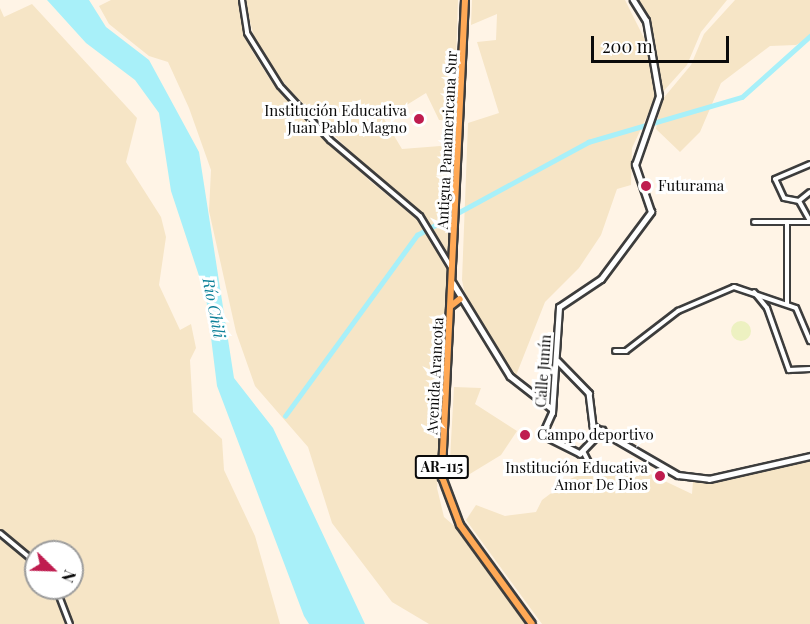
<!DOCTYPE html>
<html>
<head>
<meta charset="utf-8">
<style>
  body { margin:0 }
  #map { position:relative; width:810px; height:624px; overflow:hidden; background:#fff4e6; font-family:"Playfair Display",serif }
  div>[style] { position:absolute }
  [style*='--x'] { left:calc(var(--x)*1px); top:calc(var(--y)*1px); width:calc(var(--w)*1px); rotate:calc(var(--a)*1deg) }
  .farmland>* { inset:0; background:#f6e5c6 }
  .pitch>* { inset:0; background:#edf1c1 }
  .round { border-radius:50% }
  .water>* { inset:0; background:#a8f0f9 }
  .canal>* { height:4.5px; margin:-2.25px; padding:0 2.25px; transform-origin:2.25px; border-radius:2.25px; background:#a8f0f9 }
  .roads { filter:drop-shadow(2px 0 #3d3d3d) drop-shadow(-2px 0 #3d3d3d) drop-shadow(0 2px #3d3d3d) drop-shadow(0 -2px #3d3d3d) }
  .minor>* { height:4px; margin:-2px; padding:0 2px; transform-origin:2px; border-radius:2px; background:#fff }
  .tertiary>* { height:4.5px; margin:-2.25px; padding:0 2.25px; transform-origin:2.25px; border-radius:2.25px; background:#fff }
  .primary>* { height:6px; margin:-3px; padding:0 3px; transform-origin:3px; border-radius:3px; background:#ffa956 }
  .dots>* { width:16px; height:16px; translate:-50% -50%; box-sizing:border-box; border:3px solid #fff; border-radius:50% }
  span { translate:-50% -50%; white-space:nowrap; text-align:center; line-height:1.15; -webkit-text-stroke:6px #fff; paint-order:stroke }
  .shield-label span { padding:2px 4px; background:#fff; border:2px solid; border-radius:4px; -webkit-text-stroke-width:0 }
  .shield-label { font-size:14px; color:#0a0a0a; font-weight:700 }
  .poi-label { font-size:15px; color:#0a0a0a }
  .right { translate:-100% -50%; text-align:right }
  .left { translate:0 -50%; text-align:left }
  .street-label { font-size:15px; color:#0a0a0a }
  .water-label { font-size:16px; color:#0e8199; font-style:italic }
  .north { position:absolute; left:24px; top:540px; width:60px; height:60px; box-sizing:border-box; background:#fff; border:2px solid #9d9d9d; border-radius:50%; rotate:113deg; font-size:16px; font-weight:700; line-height:24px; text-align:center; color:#0a0a0a }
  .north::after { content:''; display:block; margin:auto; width:21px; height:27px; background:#bf1c4f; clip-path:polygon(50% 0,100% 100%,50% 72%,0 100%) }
  .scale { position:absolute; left:591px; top:36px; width:138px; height:27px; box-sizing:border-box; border:3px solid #0a0a0a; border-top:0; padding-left:8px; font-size:18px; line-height:21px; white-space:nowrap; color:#0a0a0a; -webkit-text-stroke:4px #fff; paint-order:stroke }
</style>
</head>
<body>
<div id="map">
  <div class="farmland">
    <div style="clip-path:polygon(111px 0,239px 0,252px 51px,271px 81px,370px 181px,419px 221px,449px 270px,437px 488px,444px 517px,465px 535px,528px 624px,429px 624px,392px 602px,332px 523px,308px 447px,255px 386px,236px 332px,209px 211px,211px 170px,189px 108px,168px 62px,149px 56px,109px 24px,99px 6px)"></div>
    <div style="clip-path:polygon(244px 0,458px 0,454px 121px,439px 120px,426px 93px,384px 119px,402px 149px,453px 145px,448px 256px,423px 214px,374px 176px,288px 88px,257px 47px)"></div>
    <div style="clip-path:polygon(472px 0,625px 0,647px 44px,655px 99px,632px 148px,631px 185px,617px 189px,601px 235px,579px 268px,545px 302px,515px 378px,465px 295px,462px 280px,468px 123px,499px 113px,477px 42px,496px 40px,497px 14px,471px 25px)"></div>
    <div style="clip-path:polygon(634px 0,727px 0,701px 32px,687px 65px,661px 94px,654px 35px)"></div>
    <div style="clip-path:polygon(735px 0,810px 0,810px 38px,796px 45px,770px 46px,721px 83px,700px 132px,680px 152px,656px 129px,661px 101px,691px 65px,704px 34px)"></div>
    <div style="clip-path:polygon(32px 4px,137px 118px,126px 162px,161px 217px,166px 237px,159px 285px,180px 330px,191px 324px,196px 348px,190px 360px,193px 412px,222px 439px,224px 470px,255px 536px,280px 624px,73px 624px,59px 588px,72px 588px,72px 552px,36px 552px,36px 557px,0 530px,0 8px,4px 17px)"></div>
    <div style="clip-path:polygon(454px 387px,481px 388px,475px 404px,517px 431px,501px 455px,460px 480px,458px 459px,450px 459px)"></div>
    <div style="clip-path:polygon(810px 457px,810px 624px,542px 624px,466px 520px,476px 505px,505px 516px,536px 512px,542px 500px,570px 479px,607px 463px,633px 466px,692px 494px,693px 481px,718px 482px)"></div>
    <div style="clip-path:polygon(0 536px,20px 548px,36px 570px,36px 588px,52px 588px,67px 624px,0 624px)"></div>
  </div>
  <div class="pitch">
    <div class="round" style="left:731px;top:321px;width:20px;height:20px"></div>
  </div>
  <div class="water">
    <div style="clip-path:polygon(47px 0,89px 0,106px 27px,149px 60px,199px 152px,234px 378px,273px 428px,365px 624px,309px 624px,304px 616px,217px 386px,206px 297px,171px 191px,159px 113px,135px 80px,86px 43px)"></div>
  </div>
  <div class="canal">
    <div style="--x:285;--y:416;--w:224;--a:-53.9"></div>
    <div style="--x:417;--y:235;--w:195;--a:-28.5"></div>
    <div style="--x:588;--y:142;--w:160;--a:-16.3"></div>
    <div style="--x:742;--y:97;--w:91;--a:-41.9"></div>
  </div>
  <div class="roads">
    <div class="minor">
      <div style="--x:242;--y:0;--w:33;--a:81"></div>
      <div style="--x:247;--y:33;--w:62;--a:58.1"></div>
      <div style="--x:280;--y:86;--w:74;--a:47.2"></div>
      <div style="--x:330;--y:140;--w:118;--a:40.2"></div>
      <div style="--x:420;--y:216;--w:62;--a:58.9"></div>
      <div style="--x:810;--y:192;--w:14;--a:141"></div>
      <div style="--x:799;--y:201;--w:23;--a:61"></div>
      <div style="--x:799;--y:201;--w:15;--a:-169"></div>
      <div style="--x:784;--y:198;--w:21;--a:-115"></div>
      <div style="--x:775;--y:179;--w:38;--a:-23"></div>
      <div style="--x:754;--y:222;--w:56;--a:0"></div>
      <div style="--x:754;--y:292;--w:21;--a:51"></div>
      <div style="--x:767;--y:308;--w:66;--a:70.5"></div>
      <div style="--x:789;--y:370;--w:21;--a:-3"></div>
      <div style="--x:787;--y:304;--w:82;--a:-90"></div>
      <div style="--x:615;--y:351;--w:11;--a:0"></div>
      <div style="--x:626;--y:351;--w:66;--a:-37.6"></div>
      <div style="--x:678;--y:311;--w:61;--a:-23.2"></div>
      <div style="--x:734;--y:287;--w:65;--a:18.7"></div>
      <div style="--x:796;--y:308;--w:36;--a:67"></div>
      <div style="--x:584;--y:453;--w:16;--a:63"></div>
      <div style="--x:0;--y:533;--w:47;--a:39.8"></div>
      <div style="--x:56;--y:588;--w:39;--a:69"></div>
    </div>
    <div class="tertiary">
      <div style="--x:453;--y:283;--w:109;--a:58.5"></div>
      <div style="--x:510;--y:376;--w:52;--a:38"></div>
      <div style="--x:558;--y:361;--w:45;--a:45.9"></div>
      <div style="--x:589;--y:393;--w:33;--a:83"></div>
      <div style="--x:593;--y:426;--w:98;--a:30"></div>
      <div style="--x:678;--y:475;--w:31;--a:7"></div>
      <div style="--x:709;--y:479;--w:104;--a:-12.8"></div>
      <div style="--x:603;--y:430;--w:33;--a:134"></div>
      <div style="--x:580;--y:454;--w:42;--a:-153.4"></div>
      <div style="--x:542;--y:435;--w:24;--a:-66"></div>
      <div style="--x:552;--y:413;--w:106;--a:-86.2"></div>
      <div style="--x:559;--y:307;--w:50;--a:-33.7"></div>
      <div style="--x:601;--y:279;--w:84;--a:-53.3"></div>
      <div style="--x:651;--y:212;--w:50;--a:-108.8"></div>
      <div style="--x:635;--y:165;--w:73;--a:-70.8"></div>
      <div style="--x:659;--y:96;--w:76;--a:-99.8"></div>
      <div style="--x:646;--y:21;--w:25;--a:-122"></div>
    </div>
    <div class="primary">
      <div style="--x:465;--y:0;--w:478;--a:92.8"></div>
      <div style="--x:442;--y:477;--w:51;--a:69.4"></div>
      <div style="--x:460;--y:525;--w:122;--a:54"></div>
      <div style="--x:451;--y:306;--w:11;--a:-38"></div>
    </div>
  </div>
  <div class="dots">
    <div style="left:419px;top:119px;background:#bf1c4f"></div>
    <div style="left:646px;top:186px;background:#bf1c4f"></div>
    <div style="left:525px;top:435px;background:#bf1c4f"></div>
    <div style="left:660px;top:476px;background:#bf1c4f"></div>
  </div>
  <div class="shield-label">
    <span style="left:442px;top:467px">AR-115</span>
  </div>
  <div class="poi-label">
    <span class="right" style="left:407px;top:119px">Institución Educativa<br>Juan Pablo Magno</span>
    <span class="left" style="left:658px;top:186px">Futurama</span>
    <span class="left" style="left:537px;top:435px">Campo deportivo</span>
    <span class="right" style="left:648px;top:476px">Institución Educativa<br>Amor De Dios</span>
  </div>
  <div class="street-label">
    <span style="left:447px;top:140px;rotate:-87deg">Antigua Panamericana Sur</span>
    <span style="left:543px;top:371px;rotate:-86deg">Calle Junín</span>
    <span style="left:435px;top:376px;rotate:-87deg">Avenida Arancota</span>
  </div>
  <div class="water-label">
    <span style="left:214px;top:308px;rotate:79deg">Río Chili</span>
  </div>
  <div class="north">N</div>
  <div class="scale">200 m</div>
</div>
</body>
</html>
